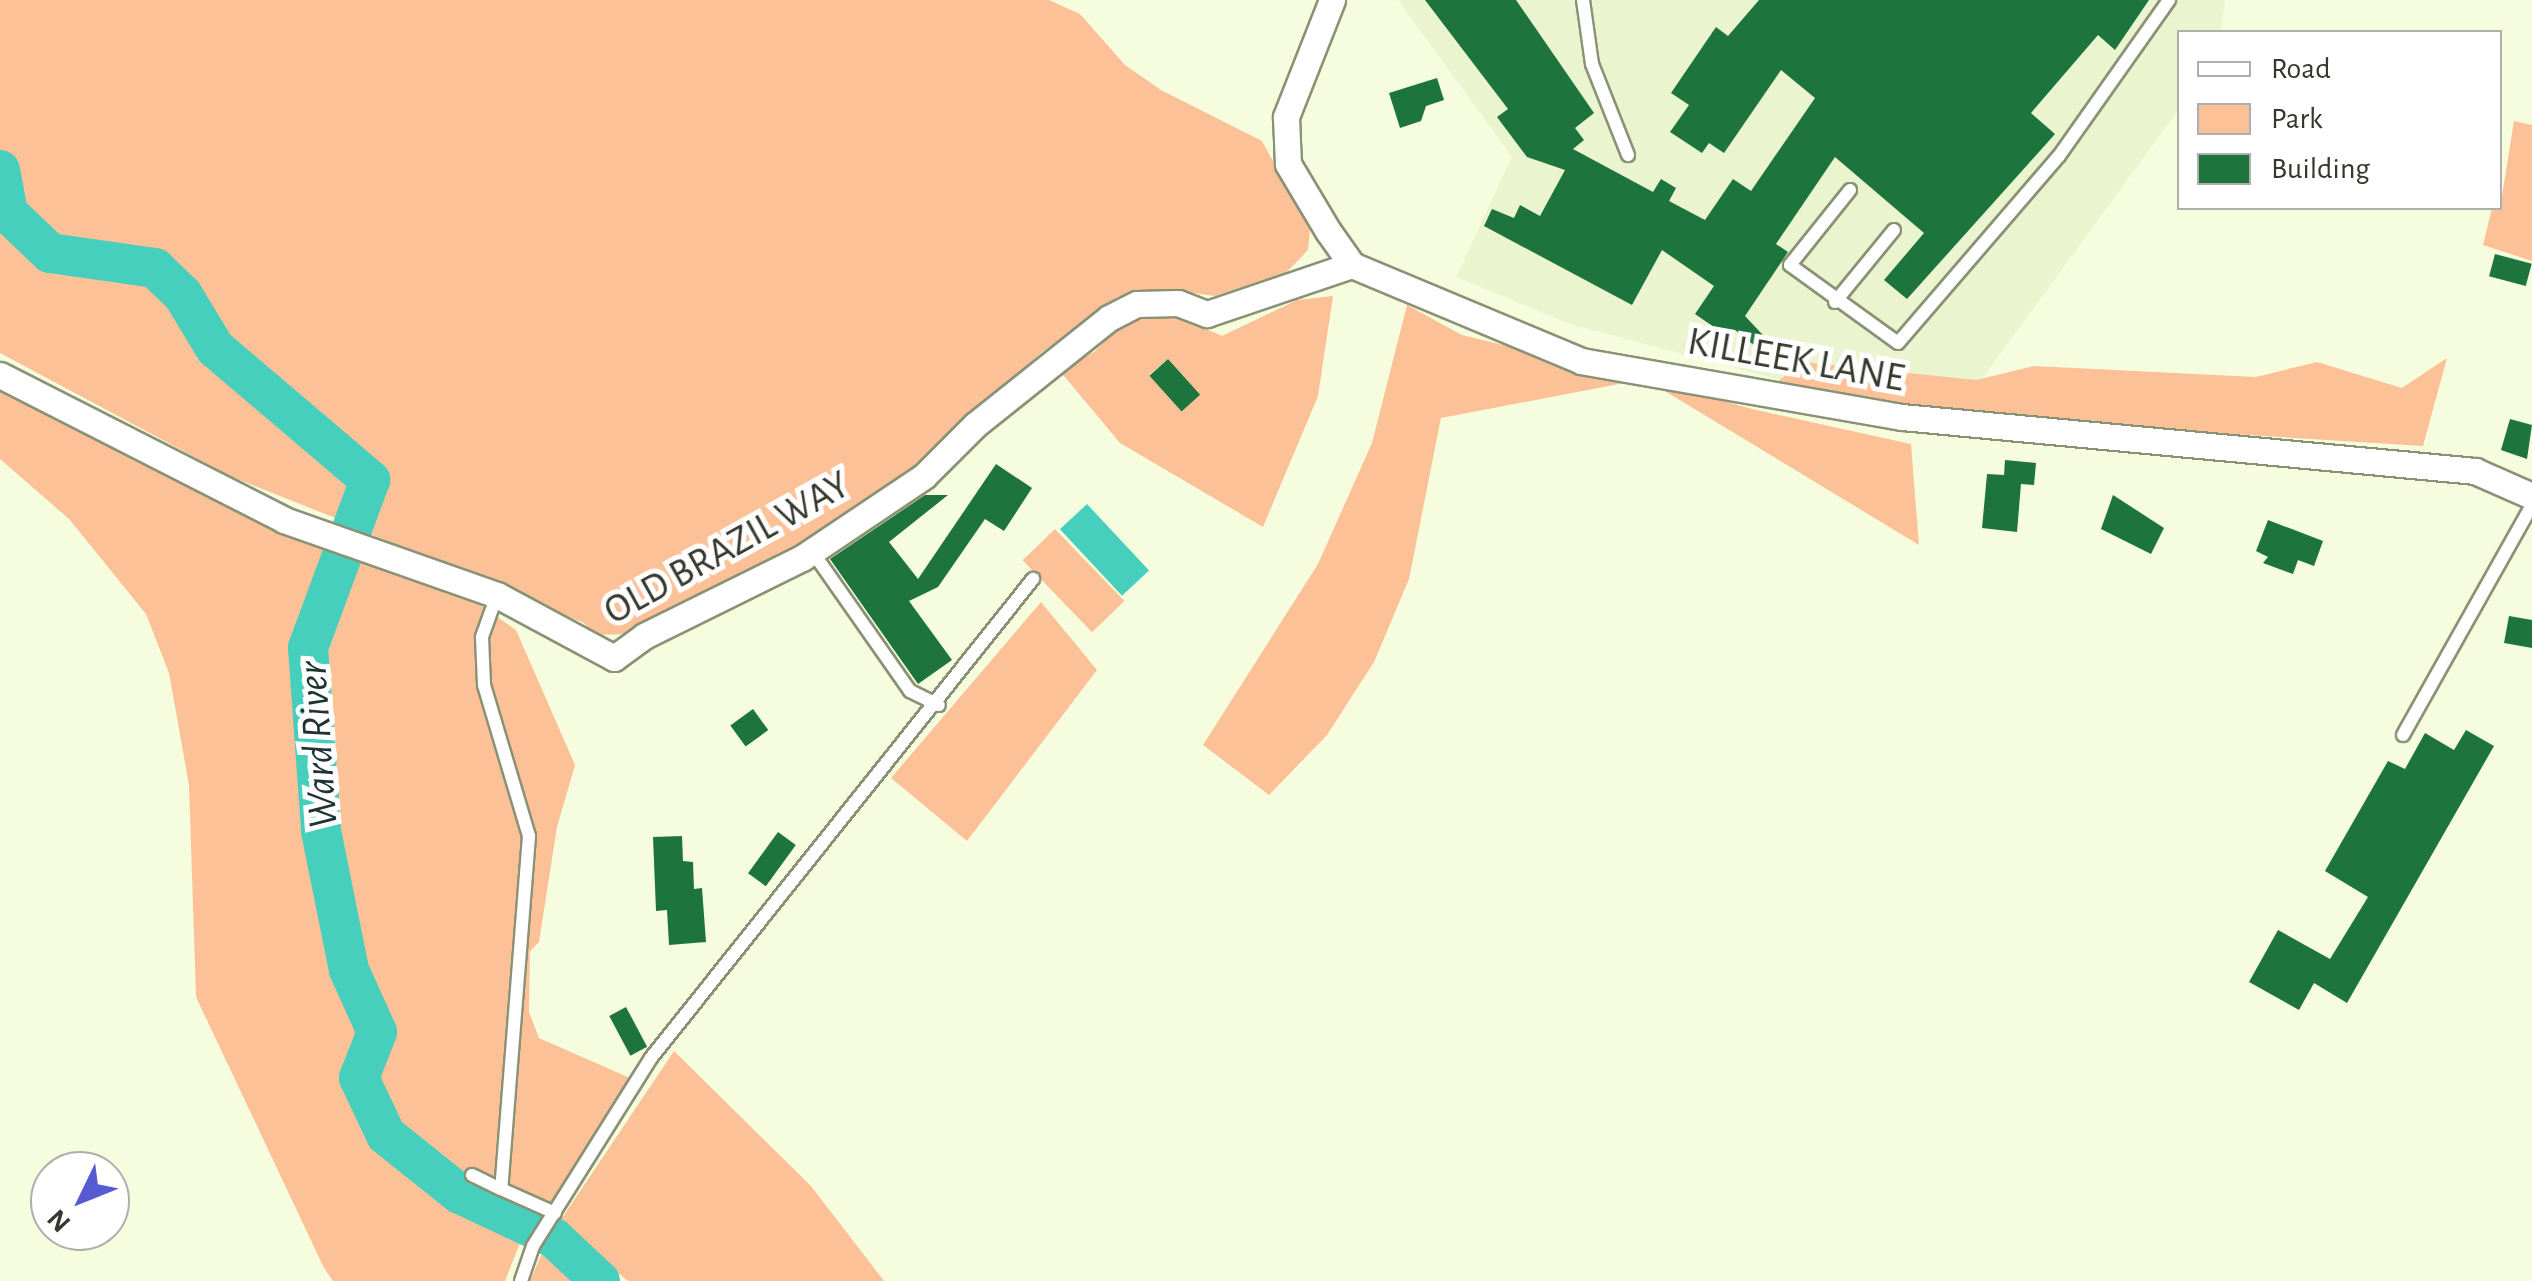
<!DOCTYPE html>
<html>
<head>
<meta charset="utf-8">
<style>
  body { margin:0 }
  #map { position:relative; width:2532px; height:1281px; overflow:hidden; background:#f5fdde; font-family:"Alegreya Sans",sans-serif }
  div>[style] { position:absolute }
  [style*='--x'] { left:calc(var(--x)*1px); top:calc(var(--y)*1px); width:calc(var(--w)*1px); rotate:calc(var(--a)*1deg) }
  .built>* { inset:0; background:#eaf4ce }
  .green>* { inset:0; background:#fcc197; transform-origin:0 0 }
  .water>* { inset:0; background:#47cfbd; transform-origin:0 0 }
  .river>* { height:40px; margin:-20px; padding:0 20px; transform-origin:20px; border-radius:20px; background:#47cfbd }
  .building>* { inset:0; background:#1d753d; transform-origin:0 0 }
  .roads { filter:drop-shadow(2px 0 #8a9276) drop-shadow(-2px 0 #8a9276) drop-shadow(0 2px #8a9276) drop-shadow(0 -2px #8a9276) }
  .lane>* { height:12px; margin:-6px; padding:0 6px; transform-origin:6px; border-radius:6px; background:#fff }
  .street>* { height:25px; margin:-12.5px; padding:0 12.5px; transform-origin:12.5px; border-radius:12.5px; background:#fff }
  span { translate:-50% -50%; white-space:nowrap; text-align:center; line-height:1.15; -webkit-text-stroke:10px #fff; paint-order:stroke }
  .street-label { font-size:40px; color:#35382c }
  .water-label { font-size:42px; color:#1e3431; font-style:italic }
  .legend { position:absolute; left:2177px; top:30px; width:325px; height:180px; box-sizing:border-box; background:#fff; border:2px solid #aeafab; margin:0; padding:12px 18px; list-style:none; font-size:30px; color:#35382c }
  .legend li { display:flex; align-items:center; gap:20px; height:50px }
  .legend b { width:50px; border:2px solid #aeafab }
  .north { position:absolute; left:30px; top:1151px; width:100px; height:100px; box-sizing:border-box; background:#fff; border:2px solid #aeafab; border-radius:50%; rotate:227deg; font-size:28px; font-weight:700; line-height:40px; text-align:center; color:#35382c }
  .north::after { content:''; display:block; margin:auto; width:35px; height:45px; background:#565bd2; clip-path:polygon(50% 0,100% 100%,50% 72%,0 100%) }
</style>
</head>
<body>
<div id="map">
  <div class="built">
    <div style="clip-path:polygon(1398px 0,2225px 0,2221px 32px,2180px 32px,2179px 109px,1954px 417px,1883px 407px,1570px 324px,1456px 277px,1512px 157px)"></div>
  </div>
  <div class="green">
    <div style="clip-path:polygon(0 0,1049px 0,1080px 14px,1125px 65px,1161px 90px,1262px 141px,1310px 228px,1308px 250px,1287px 272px,1215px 296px,1163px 289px,1117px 297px,1041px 353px,910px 472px,774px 562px,631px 634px,596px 635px,584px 623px,363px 531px,376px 477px,352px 449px,281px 396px,210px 329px,169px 257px,51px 246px,16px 216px,0 163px)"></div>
    <div style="clip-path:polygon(2514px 121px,2532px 125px,2532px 261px,2483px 245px,2492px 208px,2500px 208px)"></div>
    <div style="clip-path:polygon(0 221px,3px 231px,48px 268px,75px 274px,97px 269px,116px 277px,133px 272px,158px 292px,194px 332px,197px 359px,213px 359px,268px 415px,355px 476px,361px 487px,348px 523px,232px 477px,0 353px)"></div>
    <div style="clip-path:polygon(evenodd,1333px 296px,1318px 396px,1263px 527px,1120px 443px,1059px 370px,1094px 352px,1129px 318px,1175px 315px,1222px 336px,1297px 300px,1333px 296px,1168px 359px,1199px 395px,1181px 411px,1149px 375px,1168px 359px)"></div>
    <div style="clip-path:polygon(1407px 305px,1462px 335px,1645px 379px,1752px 409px,1911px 444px,1919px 545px,1645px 379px,1441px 418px,1409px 579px,1374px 662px,1327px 735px,1269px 795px,1203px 745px,1318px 564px,1372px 443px)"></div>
    <div style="clip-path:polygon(2447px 358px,2423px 446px,1925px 415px,1778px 381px,1803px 362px,1976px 380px,2034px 366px,2256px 377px,2317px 362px,2402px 388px)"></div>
    <div style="clip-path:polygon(0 386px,135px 461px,338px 544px,299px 647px,298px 763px,310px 866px,341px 974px,363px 1024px,347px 1086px,381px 1143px,437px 1197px,520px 1243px,505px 1281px,333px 1281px,324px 1268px,196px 997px,189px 785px,169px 673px,146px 614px,69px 519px,0 459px)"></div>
    <div style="left:1055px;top:529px;width:100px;height:45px;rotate:46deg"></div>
    <div style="clip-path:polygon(354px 553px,466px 595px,516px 630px,575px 765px,557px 827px,539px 942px,530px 951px,529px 1012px,539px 1038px,630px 1078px,538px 1224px,461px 1189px,389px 1132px,363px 1076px,383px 1030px,355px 969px,330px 844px,318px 762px,312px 649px)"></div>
    <div style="clip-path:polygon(1041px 602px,1097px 670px,967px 841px,891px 778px)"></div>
    <div style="clip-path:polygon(674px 1051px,811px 1186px,884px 1281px,628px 1281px,558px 1224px)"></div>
    <div style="clip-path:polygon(546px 1244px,585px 1281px,530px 1281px)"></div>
  </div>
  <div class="water">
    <div style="left:1087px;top:504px;width:91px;height:37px;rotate:47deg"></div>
  </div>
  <div class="river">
    <div style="--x:0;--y:170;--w:44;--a:79.5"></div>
    <div style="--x:8;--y:213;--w:58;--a:43.6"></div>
    <div style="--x:50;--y:253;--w:106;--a:8.1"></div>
    <div style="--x:155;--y:268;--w:39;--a:44"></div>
    <div style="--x:183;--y:295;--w:62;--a:58.9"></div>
    <div style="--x:215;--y:348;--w:204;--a:40.4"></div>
    <div style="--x:370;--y:480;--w:179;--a:110.3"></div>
    <div style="--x:308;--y:648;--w:183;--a:85.9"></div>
    <div style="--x:321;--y:831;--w:142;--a:78.6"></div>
    <div style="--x:349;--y:970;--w:68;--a:65.7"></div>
    <div style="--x:377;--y:1032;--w:49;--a:111.4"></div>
    <div style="--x:359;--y:1078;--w:63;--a:64.7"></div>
    <div style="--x:386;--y:1135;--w:95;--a:38.6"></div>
    <div style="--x:460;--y:1194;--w:104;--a:25.1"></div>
    <div style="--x:554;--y:1238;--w:63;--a:43.1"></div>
  </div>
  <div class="building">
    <div style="clip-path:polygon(1425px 0,1516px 0,1594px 113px,1575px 128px,1584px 140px,1573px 149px,1653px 192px,1661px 179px,1676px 188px,1669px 201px,1705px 220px,1733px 179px,1751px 191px,1815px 98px,1781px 70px,1724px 153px,1709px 143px,1702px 153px,1670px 132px,1689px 105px,1671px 93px,1716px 27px,1728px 36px,1759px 0,2149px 0,2115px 50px,2098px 35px,2031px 113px,2055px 134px,1907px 299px,1884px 280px,1924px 233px,1835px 157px,1776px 244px,1788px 252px,1745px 316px,1777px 350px,1770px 358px,1735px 330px,1730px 338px,1695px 314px,1714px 286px,1662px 250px,1632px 305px,1484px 226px,1492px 209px,1514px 218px,1520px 205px,1540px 216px,1565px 170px,1527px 157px,1497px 117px,1508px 109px)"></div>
    <div style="clip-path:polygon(1437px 78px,1444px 100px,1426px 106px,1421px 121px,1400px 128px,1389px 93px)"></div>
    <div style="left:2495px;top:254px;width:38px;height:23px;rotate:15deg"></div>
    <div style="left:1168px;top:359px;width:48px;height:25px;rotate:48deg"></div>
    <div style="clip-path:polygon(2510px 419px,2532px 425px,2527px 459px,2501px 450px)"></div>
    <div style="clip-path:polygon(2005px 460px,2036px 463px,2034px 485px,2021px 484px,2017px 532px,1982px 528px,1987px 474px,2004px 475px)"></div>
    <div style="clip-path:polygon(996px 464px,1032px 488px,1004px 531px,985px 519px,938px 587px,909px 601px,952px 660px,918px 684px,830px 559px,925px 495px,948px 495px,889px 542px,918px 579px)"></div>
    <div style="clip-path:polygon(2113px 495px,2164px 528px,2151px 554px,2101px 529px)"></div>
    <div style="clip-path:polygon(2268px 520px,2323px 541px,2314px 566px,2298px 560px,2293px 574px,2263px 563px,2268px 557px,2256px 551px)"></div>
    <div style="clip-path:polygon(2509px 616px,2532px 620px,2532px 648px,2504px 643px)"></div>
    <div style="left:753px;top:709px;width:26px;height:28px;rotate:54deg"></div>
    <div style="clip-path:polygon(2466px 730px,2494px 746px,2347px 1003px,2314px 983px,2299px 1010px,2249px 982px,2278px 930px,2330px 959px,2368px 897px,2325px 871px,2388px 761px,2405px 769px,2425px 733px,2454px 750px)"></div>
    <div style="left:778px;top:832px;width:22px;height:51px;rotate:36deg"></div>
    <div style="clip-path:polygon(682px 836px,683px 861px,693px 862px,694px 889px,702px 888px,706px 942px,669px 945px,667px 910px,656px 911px,653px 837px)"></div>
    <div style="left:626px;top:1007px;width:45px;height:19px;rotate:62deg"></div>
  </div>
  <div class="roads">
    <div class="lane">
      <div style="--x:1583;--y:0;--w:65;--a:82"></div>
      <div style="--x:1592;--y:64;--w:98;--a:68.4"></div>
      <div style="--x:1850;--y:190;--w:96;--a:128.7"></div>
      <div style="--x:1790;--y:265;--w:133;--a:35.8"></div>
      <div style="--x:1898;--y:343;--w:247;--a:-49.3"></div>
      <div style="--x:2059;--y:156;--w:191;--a:-54.8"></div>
      <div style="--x:1835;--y:302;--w:93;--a:-50.7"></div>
      <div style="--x:812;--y:551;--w:171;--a:55"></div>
      <div style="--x:910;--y:691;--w:32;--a:26"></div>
      <div style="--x:497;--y:595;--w:45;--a:109.7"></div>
      <div style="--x:482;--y:637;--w:48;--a:87.6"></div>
      <div style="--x:484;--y:685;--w:158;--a:73.4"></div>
      <div style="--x:529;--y:836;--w:354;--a:94.5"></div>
      <div style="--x:501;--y:1189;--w:59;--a:24"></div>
      <div style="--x:2403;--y:735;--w:264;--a:-60.7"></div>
      <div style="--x:472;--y:1175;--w:32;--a:26"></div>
      <div style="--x:521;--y:1281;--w:37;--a:-71"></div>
      <div style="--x:533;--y:1246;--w:222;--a:-57.9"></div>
      <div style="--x:651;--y:1058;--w:613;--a:-51.43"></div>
    </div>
    <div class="street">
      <div style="--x:1332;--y:0;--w:126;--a:111.5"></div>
      <div style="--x:1286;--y:117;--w:47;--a:87.6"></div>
      <div style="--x:1288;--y:164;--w:78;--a:59.2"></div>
      <div style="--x:1328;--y:231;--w:42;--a:54.8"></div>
      <div style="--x:1352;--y:265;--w:248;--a:22.7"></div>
      <div style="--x:1581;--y:361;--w:326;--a:9.9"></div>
      <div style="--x:1902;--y:417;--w:576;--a:5.38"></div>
      <div style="--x:2475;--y:471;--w:62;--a:23.7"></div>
      <div style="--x:0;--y:375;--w:319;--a:27"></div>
      <div style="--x:284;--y:520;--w:226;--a:19.4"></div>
      <div style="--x:497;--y:595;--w:133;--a:28.3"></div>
      <div style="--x:614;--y:658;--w:37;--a:-36"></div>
      <div style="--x:644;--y:636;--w:176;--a:-26.3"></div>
      <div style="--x:802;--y:558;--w:147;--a:-33.9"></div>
      <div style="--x:924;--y:476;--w:72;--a:-45"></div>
      <div style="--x:975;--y:425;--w:171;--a:-38.6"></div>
      <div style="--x:1109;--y:318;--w:31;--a:-27"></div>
      <div style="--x:1137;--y:304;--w:41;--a:-1.4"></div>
      <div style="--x:1178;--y:303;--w:31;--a:21"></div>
      <div style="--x:1207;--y:314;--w:153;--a:-18.7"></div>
    </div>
  </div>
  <div class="street-label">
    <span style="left:1796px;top:360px;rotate:10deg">KILLEEK LANE</span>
    <span style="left:727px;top:548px;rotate:-29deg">OLD BRAZIL WAY</span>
  </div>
  <div class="water-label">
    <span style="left:318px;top:745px;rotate:-94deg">Ward River</span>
  </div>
  <ul class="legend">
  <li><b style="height:12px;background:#fff"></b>Road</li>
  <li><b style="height:28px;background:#fcc197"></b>Park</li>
  <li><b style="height:28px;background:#1d753d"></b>Building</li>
  </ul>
  <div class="north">N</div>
</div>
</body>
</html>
